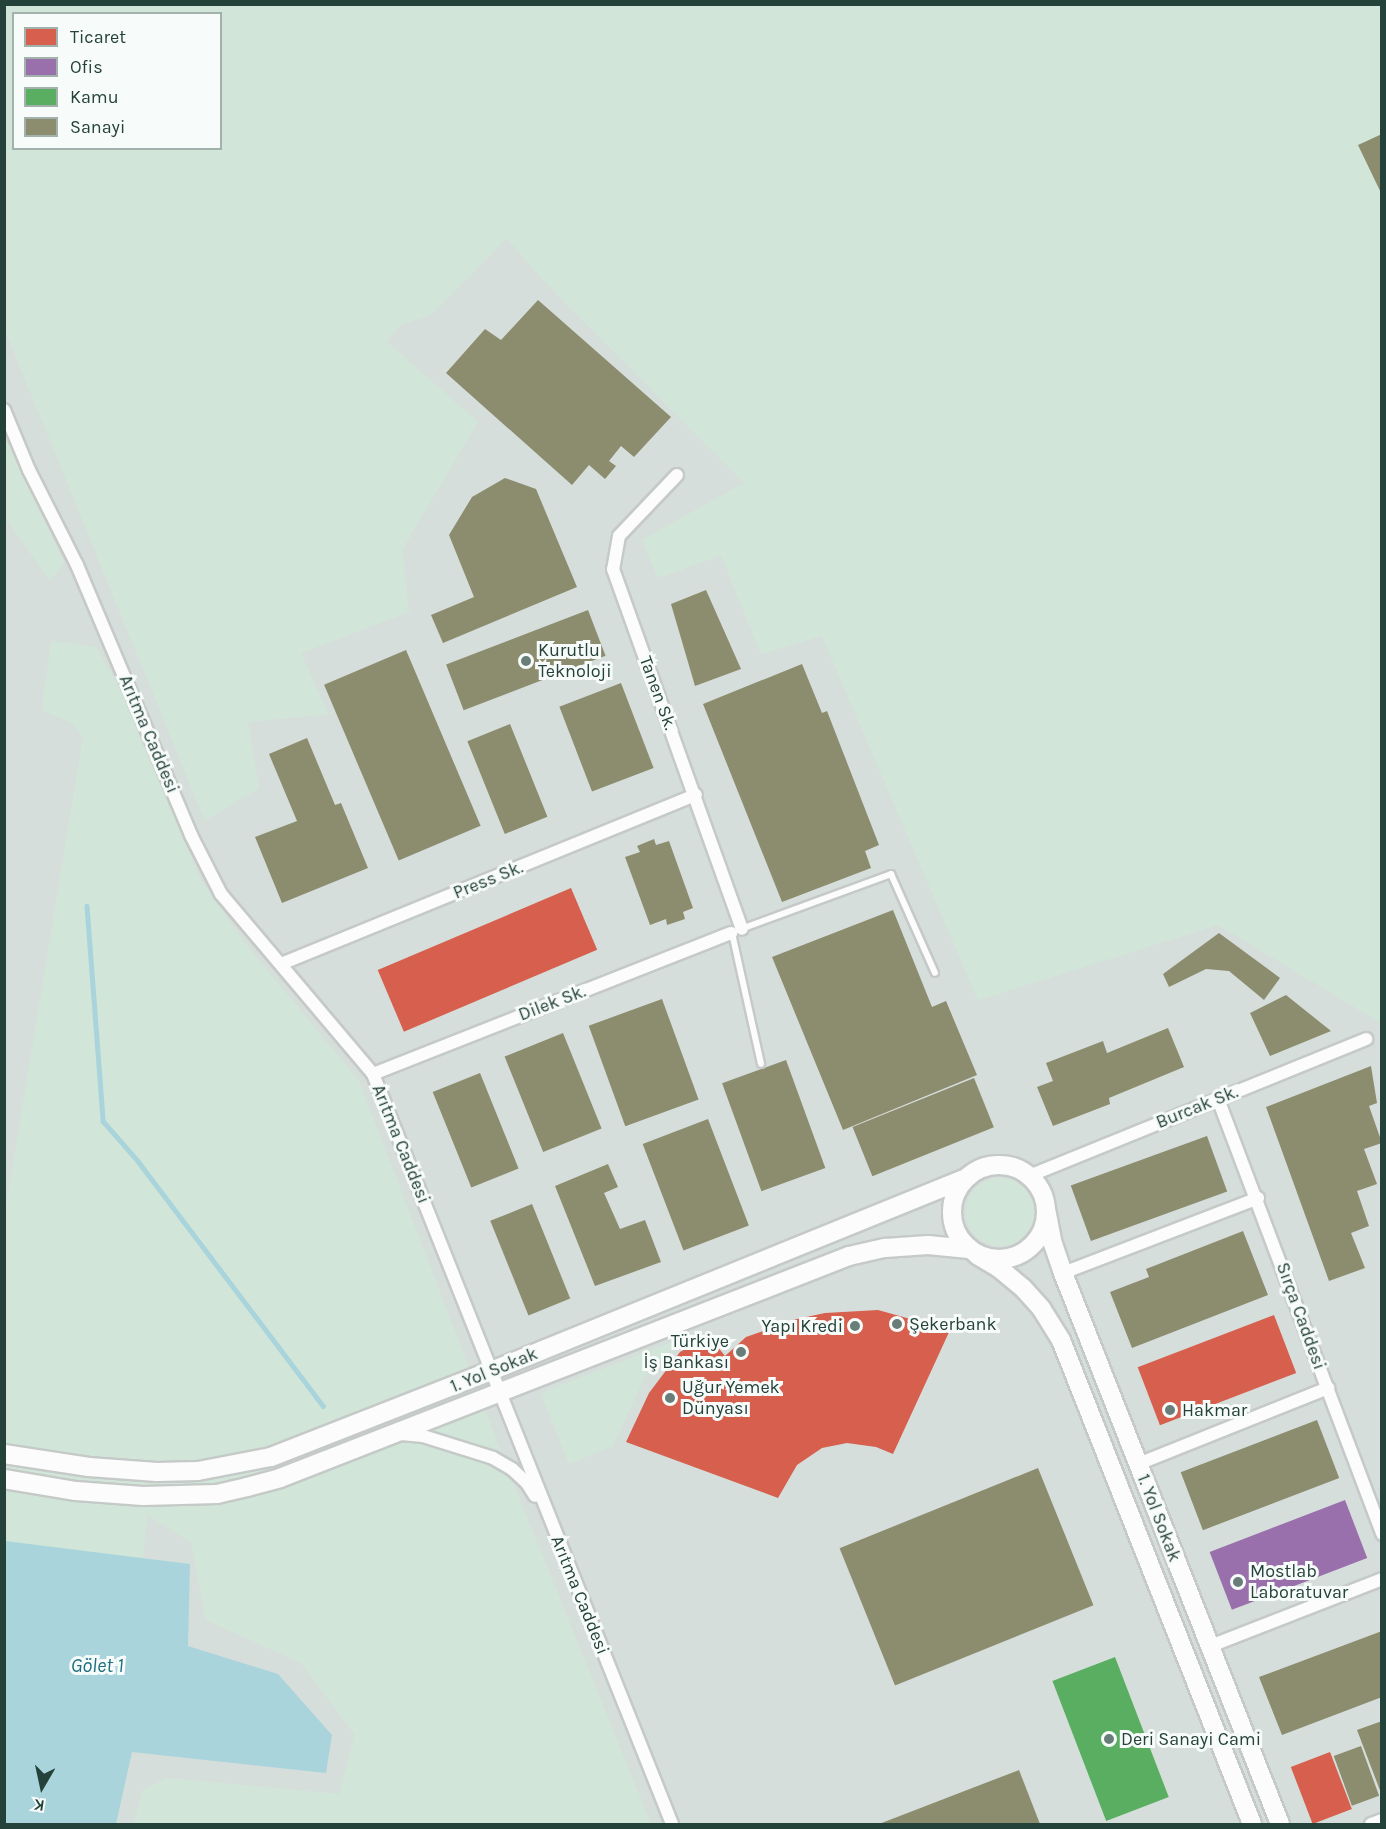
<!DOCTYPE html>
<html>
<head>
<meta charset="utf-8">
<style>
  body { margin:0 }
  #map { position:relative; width:1386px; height:1829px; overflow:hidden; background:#e8edeb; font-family:Karla,sans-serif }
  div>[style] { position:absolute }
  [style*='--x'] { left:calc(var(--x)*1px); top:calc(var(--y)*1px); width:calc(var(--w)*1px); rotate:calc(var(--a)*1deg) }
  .built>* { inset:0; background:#d6dedb }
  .green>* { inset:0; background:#d1e6d8 }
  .round { border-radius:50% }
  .water>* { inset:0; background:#a9d4db }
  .shops>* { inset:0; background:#d6604d; transform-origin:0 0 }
  .offices>* { inset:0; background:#9970ab; transform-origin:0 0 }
  .public>* { inset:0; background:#5aae61; transform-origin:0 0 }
  .industry>* { inset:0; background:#8c8c6e; transform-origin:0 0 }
  .stream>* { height:4.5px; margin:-2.25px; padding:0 2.25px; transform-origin:2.25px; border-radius:2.25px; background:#a9d4db }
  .roads { filter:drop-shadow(2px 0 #c5cac8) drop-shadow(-2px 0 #c5cac8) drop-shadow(0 2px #c5cac8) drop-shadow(0 -2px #c5cac8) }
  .service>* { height:6px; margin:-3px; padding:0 3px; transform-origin:3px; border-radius:3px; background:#fcfcfc }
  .minor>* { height:12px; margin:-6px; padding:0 6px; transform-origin:6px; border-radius:6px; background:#fcfcfc }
  .secondary>* { height:18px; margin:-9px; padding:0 9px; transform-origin:9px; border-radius:9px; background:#fcfcfc }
  .secondary>.ring { margin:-9px; padding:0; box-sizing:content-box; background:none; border:18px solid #fcfcfc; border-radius:50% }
  .dots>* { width:16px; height:16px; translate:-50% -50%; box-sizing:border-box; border:3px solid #f7fbf9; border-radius:50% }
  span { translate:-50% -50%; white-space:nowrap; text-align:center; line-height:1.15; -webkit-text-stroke:6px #f7fbf9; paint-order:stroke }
  .poi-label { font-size:18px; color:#24423a }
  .left { translate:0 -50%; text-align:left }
  .right { translate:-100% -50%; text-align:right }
  .street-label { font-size:18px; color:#24423a }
  .water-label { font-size:20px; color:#1c6f80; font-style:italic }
  .frame { position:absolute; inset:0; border:6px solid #24423a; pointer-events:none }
  .legend { position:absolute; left:12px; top:12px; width:210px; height:138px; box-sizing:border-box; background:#f7fbf9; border:2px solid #a3b1ad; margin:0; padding:8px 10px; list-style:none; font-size:18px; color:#24423a }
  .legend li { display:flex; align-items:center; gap:12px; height:30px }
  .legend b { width:30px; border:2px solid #a3b1ad }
  .north { position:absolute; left:12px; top:1757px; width:60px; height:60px; -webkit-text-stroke:4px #f7fbf9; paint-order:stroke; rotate:189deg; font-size:16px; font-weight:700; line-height:24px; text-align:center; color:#24423a }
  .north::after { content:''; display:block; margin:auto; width:21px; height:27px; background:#24423a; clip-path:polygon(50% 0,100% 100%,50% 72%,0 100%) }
</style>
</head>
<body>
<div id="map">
  <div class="built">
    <div style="clip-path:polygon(evenodd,5px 5px,1381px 5px,1381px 1824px,5px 1824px,5px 5px,14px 14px,220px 14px,220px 148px,14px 148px,14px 14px)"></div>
  </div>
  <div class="green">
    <div style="clip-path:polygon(evenodd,4px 5px,1381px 5px,1381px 1023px,1218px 925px,978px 1000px,822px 636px,761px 654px,721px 555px,658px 578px,642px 540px,744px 483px,542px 279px,507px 238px,431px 315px,400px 325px,387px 342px,478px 422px,402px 550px,409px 612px,301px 653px,328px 714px,248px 722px,259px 788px,205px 821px,5px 330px,4px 5px,14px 14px,220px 14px,220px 148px,14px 148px,14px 14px)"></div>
    <div style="clip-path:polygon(5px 438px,64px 562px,50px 581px,5px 517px)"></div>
    <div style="clip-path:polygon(51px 641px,96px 647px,126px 699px,200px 879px,247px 946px,359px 1081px,515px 1488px,651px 1824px,134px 1824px,143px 1790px,167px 1778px,339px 1794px,355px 1735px,301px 1663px,206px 1620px,191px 1542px,147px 1515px,141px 1585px,5px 1556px,5px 1490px,41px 1494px,5px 1488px,5px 1213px,83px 738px,72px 723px,42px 710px)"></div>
    <div class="round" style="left:966px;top:1178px;width:68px;height:68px"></div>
    <div style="clip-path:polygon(680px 1339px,645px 1376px,613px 1446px,569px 1464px,541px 1393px)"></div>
  </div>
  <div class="water">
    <div style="clip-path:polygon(5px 1541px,190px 1564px,188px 1646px,278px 1674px,332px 1735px,326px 1773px,132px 1752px,116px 1824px,5px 1824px)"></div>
  </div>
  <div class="shops">
    <div style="left:571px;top:888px;width:67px;height:210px;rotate:67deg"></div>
    <div style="clip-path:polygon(878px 1310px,950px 1330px,893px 1454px,876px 1447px,847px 1443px,822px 1448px,797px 1465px,778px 1498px,626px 1442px,649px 1393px,680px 1352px,709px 1336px,725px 1356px,746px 1337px,797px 1319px,825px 1313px)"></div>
    <div style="left:1274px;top:1315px;width:62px;height:146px;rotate:69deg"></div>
    <div style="left:1330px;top:1752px;width:61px;height:42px;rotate:69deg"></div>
  </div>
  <div class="offices">
    <div style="left:1345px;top:1500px;width:62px;height:145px;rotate:69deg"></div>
  </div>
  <div class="public">
    <div style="left:1115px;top:1657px;width:150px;height:67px;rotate:69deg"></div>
  </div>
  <div class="industry">
    <div style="clip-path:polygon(1382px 134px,1382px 195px,1358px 145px)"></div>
    <div style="clip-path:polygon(538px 300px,671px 417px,634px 457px,621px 446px,609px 461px,616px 466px,605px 479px,589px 465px,572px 485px,446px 373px,485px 329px,501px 340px)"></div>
    <div style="clip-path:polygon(505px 478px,536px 489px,577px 587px,443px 643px,431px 615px,474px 597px,449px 535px,472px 497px)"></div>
    <div style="clip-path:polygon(706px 590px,741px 669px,695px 686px,671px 604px)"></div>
    <div style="left:588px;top:610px;width:49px;height:152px;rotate:69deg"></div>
    <div style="left:406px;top:650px;width:191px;height:89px;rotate:67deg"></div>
    <div style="clip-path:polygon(802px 664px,822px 713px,827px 711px,879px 845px,865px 851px,871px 868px,782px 902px,703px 704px)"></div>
    <div style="left:621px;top:683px;width:91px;height:66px;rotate:69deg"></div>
    <div style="left:510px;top:724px;width:100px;height:46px;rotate:68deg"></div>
    <div style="clip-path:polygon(307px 738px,335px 805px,341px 803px,368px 868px,282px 903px,255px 837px,297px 821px,269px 754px)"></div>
    <div style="clip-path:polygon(654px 839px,656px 845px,669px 841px,693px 908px,683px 912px,685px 919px,667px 925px,666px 919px,650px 925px,625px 857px,640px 852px,637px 846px)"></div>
    <div style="clip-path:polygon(893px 910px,932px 1007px,946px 1001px,977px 1075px,843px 1130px,772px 957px)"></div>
    <div style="clip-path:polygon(1219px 933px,1280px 978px,1264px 1000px,1229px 971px,1206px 969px,1169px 987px,1163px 974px)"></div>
    <div style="clip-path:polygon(1286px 995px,1331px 1031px,1270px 1056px,1250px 1013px)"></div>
    <div style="left:662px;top:999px;width:107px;height:78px;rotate:70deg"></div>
    <div style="clip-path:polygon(1168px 1028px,1184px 1067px,1109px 1098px,1110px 1104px,1053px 1126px,1037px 1087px,1053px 1081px,1046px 1063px,1103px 1041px,1107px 1053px)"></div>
    <div style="left:563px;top:1033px;width:103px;height:63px;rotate:68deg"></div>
    <div style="left:786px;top:1060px;width:115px;height:68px;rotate:70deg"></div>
    <div style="clip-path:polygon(1371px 1066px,1377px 1103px,1369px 1106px,1382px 1143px,1364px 1149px,1377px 1184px,1357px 1191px,1369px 1226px,1351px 1233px,1365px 1268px,1329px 1281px,1266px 1107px)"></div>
    <div style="left:480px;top:1073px;width:103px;height:51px;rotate:68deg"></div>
    <div style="left:974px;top:1078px;width:53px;height:131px;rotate:68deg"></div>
    <div style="left:708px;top:1119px;width:114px;height:70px;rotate:69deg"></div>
    <div style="left:1207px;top:1136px;width:59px;height:145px;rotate:70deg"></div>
    <div style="clip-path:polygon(608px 1164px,618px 1187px,604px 1193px,620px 1229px,645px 1220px,661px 1262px,595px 1286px,555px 1186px)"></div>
    <div style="left:532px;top:1204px;width:102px;height:45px;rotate:68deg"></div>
    <div style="clip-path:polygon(1243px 1231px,1268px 1295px,1132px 1348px,1110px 1292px,1149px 1277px,1146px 1269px)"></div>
    <div style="left:1317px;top:1420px;width:62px;height:146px;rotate:69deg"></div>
    <div style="left:1038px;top:1468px;width:148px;height:214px;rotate:68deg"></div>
    <div style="clip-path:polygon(1382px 1631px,1382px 1697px,1282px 1735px,1259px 1677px)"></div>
    <div style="clip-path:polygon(1382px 1721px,1382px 1793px,1381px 1793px,1357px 1730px)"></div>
    <div style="left:1361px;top:1746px;width:53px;height:29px;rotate:70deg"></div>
    <div style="clip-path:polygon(1019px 1770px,1040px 1824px,879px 1824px)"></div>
  </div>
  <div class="stream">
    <div style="--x:87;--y:906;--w:216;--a:85.7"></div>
    <div style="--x:103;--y:1121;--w:53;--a:48.8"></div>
    <div style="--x:138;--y:1161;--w:307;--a:52.9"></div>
  </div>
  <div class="roads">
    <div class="service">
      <div style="--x:741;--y:929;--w:160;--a:-20.1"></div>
      <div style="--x:891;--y:874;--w:108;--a:66"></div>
      <div style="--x:732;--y:933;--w:134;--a:77.5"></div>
    </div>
    <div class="minor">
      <div style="--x:4;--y:410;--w:65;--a:67.4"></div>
      <div style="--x:29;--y:470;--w:106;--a:63.2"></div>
      <div style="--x:77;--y:565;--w:293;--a:67.1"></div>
      <div style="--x:191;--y:835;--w:66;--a:63"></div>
      <div style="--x:221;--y:894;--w:236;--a:49.8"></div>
      <div style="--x:373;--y:1074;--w:807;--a:68.26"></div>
      <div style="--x:677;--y:475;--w:84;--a:133.6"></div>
      <div style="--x:619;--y:536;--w:34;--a:100"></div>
      <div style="--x:613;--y:569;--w:382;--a:70.3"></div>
      <div style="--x:281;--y:964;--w:448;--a:-22.2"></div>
      <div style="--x:373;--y:1074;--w:385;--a:-21.5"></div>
      <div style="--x:1218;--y:1099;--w:465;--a:69.3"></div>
      <div style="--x:1029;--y:1176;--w:364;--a:-22.1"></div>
      <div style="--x:1063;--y:1273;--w:209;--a:-21"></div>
      <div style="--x:401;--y:1434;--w:22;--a:5"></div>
      <div style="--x:423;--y:1436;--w:73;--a:17.4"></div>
      <div style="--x:493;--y:1458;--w:22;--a:30"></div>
      <div style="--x:512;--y:1469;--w:21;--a:43"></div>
      <div style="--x:527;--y:1483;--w:15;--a:58"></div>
      <div style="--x:1138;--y:1464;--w:205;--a:-21.8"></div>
      <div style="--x:1208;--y:1647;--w:187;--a:-21.3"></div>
      <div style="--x:1371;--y:1824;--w:12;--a:-20"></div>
    </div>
    <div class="secondary">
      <div class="ring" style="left:952px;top:1165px;width:76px;height:76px"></div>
      <div style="--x:1046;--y:1209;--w:33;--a:79"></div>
      <div style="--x:1052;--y:1241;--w:34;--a:71"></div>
      <div style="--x:1063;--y:1273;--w:592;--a:68.5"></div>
      <div style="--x:977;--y:1255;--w:26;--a:31"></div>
      <div style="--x:999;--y:1268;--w:31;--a:40"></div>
      <div style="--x:1023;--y:1288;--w:27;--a:48"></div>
      <div style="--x:1041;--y:1308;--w:38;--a:58"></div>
      <div style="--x:1061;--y:1340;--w:520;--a:68.46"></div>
      <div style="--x:4;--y:1454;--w:86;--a:8.7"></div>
      <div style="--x:89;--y:1467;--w:68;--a:4.2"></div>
      <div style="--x:157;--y:1472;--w:41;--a:-1.4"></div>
      <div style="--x:198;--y:1471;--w:74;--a:-10.9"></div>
      <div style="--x:271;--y:1457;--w:236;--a:-21.4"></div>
      <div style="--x:491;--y:1371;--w:510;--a:-22.09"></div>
      <div style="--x:4;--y:1479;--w:73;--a:9.5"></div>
      <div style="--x:76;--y:1491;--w:67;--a:4.3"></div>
      <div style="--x:143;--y:1496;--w:74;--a:-1.5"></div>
      <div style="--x:217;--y:1494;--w:31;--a:-13"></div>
      <div style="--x:247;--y:1487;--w:34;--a:-15"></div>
      <div style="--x:280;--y:1478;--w:611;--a:-21.31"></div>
      <div style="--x:849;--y:1256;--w:37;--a:-13"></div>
      <div style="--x:885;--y:1248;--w:43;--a:-4"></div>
      <div style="--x:928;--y:1245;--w:41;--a:5.6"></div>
    </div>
  </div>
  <div class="dots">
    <div style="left:526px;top:661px;background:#697e78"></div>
    <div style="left:897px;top:1324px;background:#697e78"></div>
    <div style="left:855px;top:1326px;background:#697e78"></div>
    <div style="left:741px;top:1352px;background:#697e78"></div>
    <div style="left:670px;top:1398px;background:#697e78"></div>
    <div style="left:1170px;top:1410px;background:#697e78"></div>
    <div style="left:1238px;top:1582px;background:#697e78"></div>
    <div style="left:1109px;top:1739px;background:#697e78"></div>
  </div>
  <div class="poi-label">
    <span class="left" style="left:538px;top:661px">Kurutlu<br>Teknoloji</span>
    <span class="left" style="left:909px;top:1324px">Şekerbank</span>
    <span class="right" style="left:843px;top:1326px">Yapı Kredi</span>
    <span class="right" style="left:729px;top:1352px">Türkiye<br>İş Bankası</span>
    <span class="left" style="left:682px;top:1398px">Uğur Yemek<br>Dünyası</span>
    <span class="left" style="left:1182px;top:1410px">Hakmar</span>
    <span class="left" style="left:1250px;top:1582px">Mostlab<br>Laboratuvar</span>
    <span class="left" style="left:1121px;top:1739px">Deri Sanayi Cami</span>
  </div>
  <div class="street-label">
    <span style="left:658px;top:693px;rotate:70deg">Tanen Sk.</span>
    <span style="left:149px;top:734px;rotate:67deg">Arıtma Caddesi</span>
    <span style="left:488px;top:880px;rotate:-22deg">Press Sk.</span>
    <span style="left:552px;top:1003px;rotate:-21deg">Dilek Sk.</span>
    <span style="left:1197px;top:1107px;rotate:-22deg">Burcak Sk.</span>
    <span style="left:401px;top:1144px;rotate:68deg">Arıtma Caddesi</span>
    <span style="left:1301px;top:1316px;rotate:70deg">Sırça Caddesi</span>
    <span style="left:494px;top:1370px;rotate:-22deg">1. Yol Sokak</span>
    <span style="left:1159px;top:1518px;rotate:69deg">1. Yol Sokak</span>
    <span style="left:580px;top:1595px;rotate:68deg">Arıtma Caddesi</span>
  </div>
  <div class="water-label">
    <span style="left:97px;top:1665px">Gölet 1</span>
  </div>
  <div class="frame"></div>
  <ul class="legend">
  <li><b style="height:16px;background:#d6604d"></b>Ticaret</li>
  <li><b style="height:16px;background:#9970ab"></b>Ofis</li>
  <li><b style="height:16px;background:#5aae61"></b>Kamu</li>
  <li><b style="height:16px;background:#8c8c6e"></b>Sanayi</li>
  </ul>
  <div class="north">K</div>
</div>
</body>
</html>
